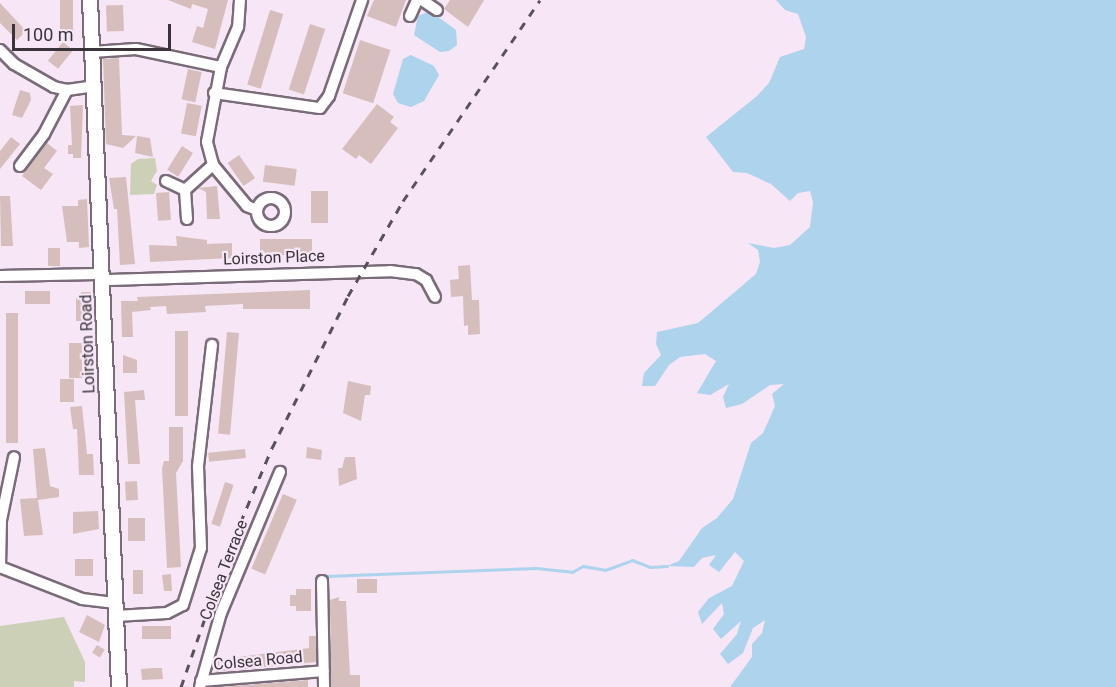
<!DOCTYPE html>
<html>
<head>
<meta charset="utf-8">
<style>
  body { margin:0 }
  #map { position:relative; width:1116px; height:687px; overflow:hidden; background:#f6e6f6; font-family:Roboto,sans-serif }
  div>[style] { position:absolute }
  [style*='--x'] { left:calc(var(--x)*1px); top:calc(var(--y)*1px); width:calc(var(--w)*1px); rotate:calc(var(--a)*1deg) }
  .green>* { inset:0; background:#ccd0b7 }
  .water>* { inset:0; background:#add3ed }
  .stream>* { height:3px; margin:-1.5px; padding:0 1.5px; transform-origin:1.5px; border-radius:1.5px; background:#add3ed }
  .building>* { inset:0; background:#d6bebc; transform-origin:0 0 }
  .roads { filter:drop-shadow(2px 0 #7a6b79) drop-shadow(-2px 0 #7a6b79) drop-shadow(0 2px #7a6b79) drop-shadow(0 -2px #7a6b79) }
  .minor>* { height:10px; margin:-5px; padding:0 5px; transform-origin:5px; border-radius:5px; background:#fff }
  .minor>.ring { margin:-5px; padding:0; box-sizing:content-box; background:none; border:10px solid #fff; border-radius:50% }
  .tertiary>* { height:14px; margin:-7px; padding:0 7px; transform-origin:7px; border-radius:7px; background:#fff }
  .rail>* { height:3px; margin-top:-1.5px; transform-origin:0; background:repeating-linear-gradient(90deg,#595159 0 8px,transparent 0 16px) }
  span { translate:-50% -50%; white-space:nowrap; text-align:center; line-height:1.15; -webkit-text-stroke:4.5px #f6e6f6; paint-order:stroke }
  .street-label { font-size:16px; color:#3a343a }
  .scale { position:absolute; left:12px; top:24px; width:159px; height:27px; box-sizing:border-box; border:3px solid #3a343a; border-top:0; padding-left:8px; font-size:18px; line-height:21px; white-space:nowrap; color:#3a343a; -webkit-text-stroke:4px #f6e6f6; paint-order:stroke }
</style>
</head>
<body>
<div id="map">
  <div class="green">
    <div style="clip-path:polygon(155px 158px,157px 171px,151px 181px,157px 185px,154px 194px,130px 195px,131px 164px,138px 159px)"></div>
    <div style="clip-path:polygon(64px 617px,85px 662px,85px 682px,74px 681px,74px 687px,0 687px,0 626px)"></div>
  </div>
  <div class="water">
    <div style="clip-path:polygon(776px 0,1116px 0,1116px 687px,730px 687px,752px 657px,752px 644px,762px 633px,765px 620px,753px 628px,743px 653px,728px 664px,720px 654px,737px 634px,741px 621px,721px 639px,713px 629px,724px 614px,722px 603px,702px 624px,698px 612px,709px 598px,732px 586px,744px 561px,735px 552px,719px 572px,709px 565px,716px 555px,702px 558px,694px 567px,667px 566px,679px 561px,702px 528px,717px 518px,733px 499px,751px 443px,763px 433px,775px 406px,772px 394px,784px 384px,770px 385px,742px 404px,726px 408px,723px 397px,729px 384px,710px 395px,697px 393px,716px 361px,705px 354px,680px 357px,669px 365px,655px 386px,642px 386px,644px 373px,661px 355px,656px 344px,657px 332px,698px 323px,756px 274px,760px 262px,758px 250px,748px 243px,774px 248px,790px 245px,810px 227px,813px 202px,810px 191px,798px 193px,790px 201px,771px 184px,747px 173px,733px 172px,706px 137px,757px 96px,769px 83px,780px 57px,804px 49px,806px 37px,798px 14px,785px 10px)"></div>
    <div style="clip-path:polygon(430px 11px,456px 30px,457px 45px,449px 51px,440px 52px,414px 35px,418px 16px)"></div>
    <div style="clip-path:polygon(411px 55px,434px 66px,439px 75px,424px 101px,411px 107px,398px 103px,393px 94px,403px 59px)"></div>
  </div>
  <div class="stream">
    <div style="--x:326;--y:576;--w:210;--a:-2.2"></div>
    <div style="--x:536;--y:568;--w:36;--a:6"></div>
    <div style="--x:572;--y:572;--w:13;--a:-29"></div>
    <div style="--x:583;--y:566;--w:22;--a:10"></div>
    <div style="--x:605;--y:570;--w:29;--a:-20"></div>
    <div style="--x:632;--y:560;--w:19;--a:21"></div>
    <div style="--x:650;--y:567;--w:17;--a:-3"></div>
  </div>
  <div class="building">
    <div style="left:60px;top:0;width:13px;height:30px"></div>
    <div style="clip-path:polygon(168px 0,228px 0,215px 49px,192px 42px,197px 26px,203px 28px,208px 9px,192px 4px,191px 9px)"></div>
    <div style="clip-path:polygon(374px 0,406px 0,396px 27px,367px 16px)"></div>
    <div style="clip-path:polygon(450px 0,484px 0,468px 27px,444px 9px)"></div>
    <div style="clip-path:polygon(0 3px,26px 31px,17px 40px,0 23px)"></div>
    <div style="left:123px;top:5px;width:26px;height:17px;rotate:88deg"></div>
    <div style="left:270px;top:10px;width:14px;height:78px;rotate:17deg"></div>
    <div style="left:310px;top:24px;width:16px;height:69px;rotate:18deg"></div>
    <div style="left:360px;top:40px;width:32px;height:56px;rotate:18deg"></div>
    <div style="left:63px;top:42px;width:13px;height:24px;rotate:39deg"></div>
    <div style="clip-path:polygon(119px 58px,122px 135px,136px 136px,123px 148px,106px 144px,103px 59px)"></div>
    <div style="left:188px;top:69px;width:14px;height:31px;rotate:12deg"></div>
    <div style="clip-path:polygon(20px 90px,30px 93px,31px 100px,22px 118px,12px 115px)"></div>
    <div style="left:187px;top:103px;width:15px;height:31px;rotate:11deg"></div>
    <div style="clip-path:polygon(377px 104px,394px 117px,390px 122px,398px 128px,371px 164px,359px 155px,356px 159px,342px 149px)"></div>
    <div style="clip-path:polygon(83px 105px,81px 158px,73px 158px,73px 154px,68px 154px,68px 145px,72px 145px,70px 106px)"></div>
    <div style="clip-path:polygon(137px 136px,150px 138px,153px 157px,135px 153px)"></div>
    <div style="clip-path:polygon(11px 137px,20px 144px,0 169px,0 151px)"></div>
    <div style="clip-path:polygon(47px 143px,57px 151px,44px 168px,53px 174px,41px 190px,22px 176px)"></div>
    <div style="left:182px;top:146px;width:13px;height:28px;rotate:32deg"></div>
    <div style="left:239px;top:155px;width:28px;height:14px;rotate:55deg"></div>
    <div style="left:265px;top:165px;width:32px;height:17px;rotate:7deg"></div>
    <div style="clip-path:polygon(126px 177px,135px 264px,120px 265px,117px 209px,114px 209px,109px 178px)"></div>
    <div style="clip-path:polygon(217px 186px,220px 219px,207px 219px,206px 192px,198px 188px)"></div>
    <div style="left:311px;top:191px;width:17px;height:32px"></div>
    <div style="left:169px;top:192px;width:28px;height:13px;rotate:86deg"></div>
    <div style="clip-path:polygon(0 196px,10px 196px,13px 246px,1px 246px)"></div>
    <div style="clip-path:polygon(87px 199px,89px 247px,79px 248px,79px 242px,67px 242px,62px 206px,78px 206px,78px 200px)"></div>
    <div style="clip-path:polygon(176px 236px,207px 240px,207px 244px,232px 243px,232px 258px,150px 262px,149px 245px,177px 246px)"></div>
    <div style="left:312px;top:239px;width:16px;height:52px;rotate:90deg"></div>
    <div style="left:48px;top:248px;width:12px;height:18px"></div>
    <div style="clip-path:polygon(470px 265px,472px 300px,479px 300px,480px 334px,468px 335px,468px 325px,464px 326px,463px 296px,451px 297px,450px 280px,459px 279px,458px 266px)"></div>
    <div style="clip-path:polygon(310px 290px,310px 309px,243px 309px,243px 304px,205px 306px,206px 312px,167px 314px,166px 306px,150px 307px,151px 310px,132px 312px,133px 337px,122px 337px,121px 301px,138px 301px,137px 297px)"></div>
    <div style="left:25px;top:291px;width:25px;height:13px"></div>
    <div style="clip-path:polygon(81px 292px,91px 292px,91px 309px,84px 309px,84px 321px,76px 321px,76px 298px,81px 297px)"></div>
    <div style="left:6px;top:313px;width:12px;height:130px"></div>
    <div style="left:175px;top:331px;width:13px;height:85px"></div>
    <div style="left:227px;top:332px;width:12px;height:102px;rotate:5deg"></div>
    <div style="left:69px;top:343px;width:13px;height:35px"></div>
    <div style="clip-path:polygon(123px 355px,137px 360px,137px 373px,123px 373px)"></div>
    <div style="left:60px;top:379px;width:14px;height:23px"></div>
    <div style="clip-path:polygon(348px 381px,371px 386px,370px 395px,365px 395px,361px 421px,343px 413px)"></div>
    <div style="clip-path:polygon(144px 390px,145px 400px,135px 400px,140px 464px,128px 464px,124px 392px)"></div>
    <div style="clip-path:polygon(82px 406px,87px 454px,93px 454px,94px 475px,79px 475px,77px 429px,73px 429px,70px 407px)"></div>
    <div style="clip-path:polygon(169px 427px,183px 427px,183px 461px,176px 473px,181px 567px,167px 568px,162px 468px,164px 461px,169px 461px)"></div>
    <div style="clip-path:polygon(307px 447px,322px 450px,321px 460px,306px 458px)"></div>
    <div style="clip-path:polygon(45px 448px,50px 486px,59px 489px,59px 497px,38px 500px,43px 535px,24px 536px,20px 499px,37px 498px,33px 449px)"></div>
    <div style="left:245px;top:449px;width:9px;height:37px;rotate:84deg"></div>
    <div style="clip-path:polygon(345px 457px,355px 457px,357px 479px,339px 486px,338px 468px,342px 468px)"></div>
    <div style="left:137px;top:481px;width:19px;height:12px;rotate:87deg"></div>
    <div style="left:225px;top:482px;width:9px;height:44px;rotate:18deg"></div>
    <div style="left:283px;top:494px;width:15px;height:81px;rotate:23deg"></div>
    <div style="clip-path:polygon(98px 511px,99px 529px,73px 534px,73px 512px)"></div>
    <div style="left:128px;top:518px;width:17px;height:23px"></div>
    <div style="left:75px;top:559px;width:18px;height:17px"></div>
    <div style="left:133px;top:570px;width:10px;height:24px"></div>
    <div style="clip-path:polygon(171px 574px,172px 591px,164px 591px,162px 575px)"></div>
    <div style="left:357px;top:579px;width:20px;height:14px"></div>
    <div style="clip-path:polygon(296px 589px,311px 589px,311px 611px,296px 611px,296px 606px,290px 606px,290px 595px,296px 595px)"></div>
    <div style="clip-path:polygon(339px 597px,339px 601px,346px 601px,350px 675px,360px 675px,360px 687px,331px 687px,330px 600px)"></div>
    <div style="clip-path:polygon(87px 615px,105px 625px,99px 642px,79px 632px)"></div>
    <div style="left:142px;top:626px;width:29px;height:13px"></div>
    <div style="clip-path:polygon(309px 636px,316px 636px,316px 662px,216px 672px,216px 660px,309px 648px)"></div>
    <div style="left:97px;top:645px;width:9px;height:9px;rotate:32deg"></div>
    <div style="clip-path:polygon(153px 668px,162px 668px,163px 679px,142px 680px,141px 669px)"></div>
    <div style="clip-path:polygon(308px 680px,308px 687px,220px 687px)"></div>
  </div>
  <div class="roads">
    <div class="minor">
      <div style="--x:240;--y:0;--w:27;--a:94"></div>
      <div style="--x:238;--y:27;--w:43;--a:113"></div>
      <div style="--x:221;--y:67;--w:76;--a:100.6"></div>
      <div style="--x:207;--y:142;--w:24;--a:75"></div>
      <div style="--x:213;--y:165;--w:53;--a:50.3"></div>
      <div style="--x:247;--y:206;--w:11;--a:22"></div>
      <div style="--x:422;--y:0;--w:18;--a:34"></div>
      <div style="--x:410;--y:16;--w:17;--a:-66"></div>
      <div style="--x:0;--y:50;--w:20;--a:45"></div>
      <div style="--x:14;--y:64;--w:46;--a:29.9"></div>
      <div style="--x:54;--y:87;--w:13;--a:13"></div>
      <div style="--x:67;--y:90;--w:27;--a:-8"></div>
      <div style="--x:92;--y:52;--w:44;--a:-3.9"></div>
      <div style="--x:136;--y:49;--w:87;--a:12"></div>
      <div style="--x:214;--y:93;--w:107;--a:8.1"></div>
      <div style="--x:320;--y:108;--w:15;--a:-53"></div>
      <div style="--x:329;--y:96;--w:102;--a:-71"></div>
      <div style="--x:20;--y:166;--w:40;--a:-53"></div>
      <div style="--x:44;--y:134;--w:50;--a:-62.4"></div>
      <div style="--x:166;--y:181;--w:21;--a:25"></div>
      <div class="ring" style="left:257px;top:198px;width:18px;height:18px"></div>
      <div style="--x:187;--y:219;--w:29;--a:-94"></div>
      <div style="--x:185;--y:190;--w:38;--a:-42"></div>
      <div style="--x:0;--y:276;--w:97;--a:-1.2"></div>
      <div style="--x:97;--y:274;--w:13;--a:27"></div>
      <div style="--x:109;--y:280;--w:281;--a:-1.8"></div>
      <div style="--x:390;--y:271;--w:26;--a:7"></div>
      <div style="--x:416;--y:274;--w:12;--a:31"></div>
      <div style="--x:426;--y:280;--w:19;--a:62"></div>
      <div style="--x:0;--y:567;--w:88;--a:21.3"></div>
      <div style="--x:82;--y:599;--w:34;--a:7"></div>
      <div style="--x:0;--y:567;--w:47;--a:-88.8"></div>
      <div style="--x:1;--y:520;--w:64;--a:-78.3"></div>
      <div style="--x:322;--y:581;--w:106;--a:88.9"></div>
      <div style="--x:116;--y:616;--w:51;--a:-3.4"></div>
      <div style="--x:167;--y:613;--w:18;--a:-27"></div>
      <div style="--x:183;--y:605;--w:60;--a:-72.5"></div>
      <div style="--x:201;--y:548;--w:82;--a:-92.1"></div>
      <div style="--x:198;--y:466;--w:122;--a:-83.4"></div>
      <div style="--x:201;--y:681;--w:123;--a:-4.6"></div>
      <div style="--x:200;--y:687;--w:77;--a:-74.2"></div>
      <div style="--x:221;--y:613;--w:153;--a:-67.3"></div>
    </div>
    <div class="tertiary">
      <div style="--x:90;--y:0;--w:688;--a:87.58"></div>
    </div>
  </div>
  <div class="rail">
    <div style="--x:181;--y:687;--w:143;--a:-70.8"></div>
    <div style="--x:228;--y:552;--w:113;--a:-67.1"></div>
    <div style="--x:272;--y:448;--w:170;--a:-63.4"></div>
    <div style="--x:348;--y:296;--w:110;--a:-59.9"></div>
    <div style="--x:403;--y:201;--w:243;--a:-55.7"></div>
  </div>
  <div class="street-label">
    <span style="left:274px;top:258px;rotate:-2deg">Loirston Place</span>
    <span style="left:88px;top:344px;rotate:-92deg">Loirston Road</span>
    <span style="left:224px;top:570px;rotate:-69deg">Colsea Terrace</span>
    <span style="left:258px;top:661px;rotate:-5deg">Colsea Road</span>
  </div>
  <div class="scale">100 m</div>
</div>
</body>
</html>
